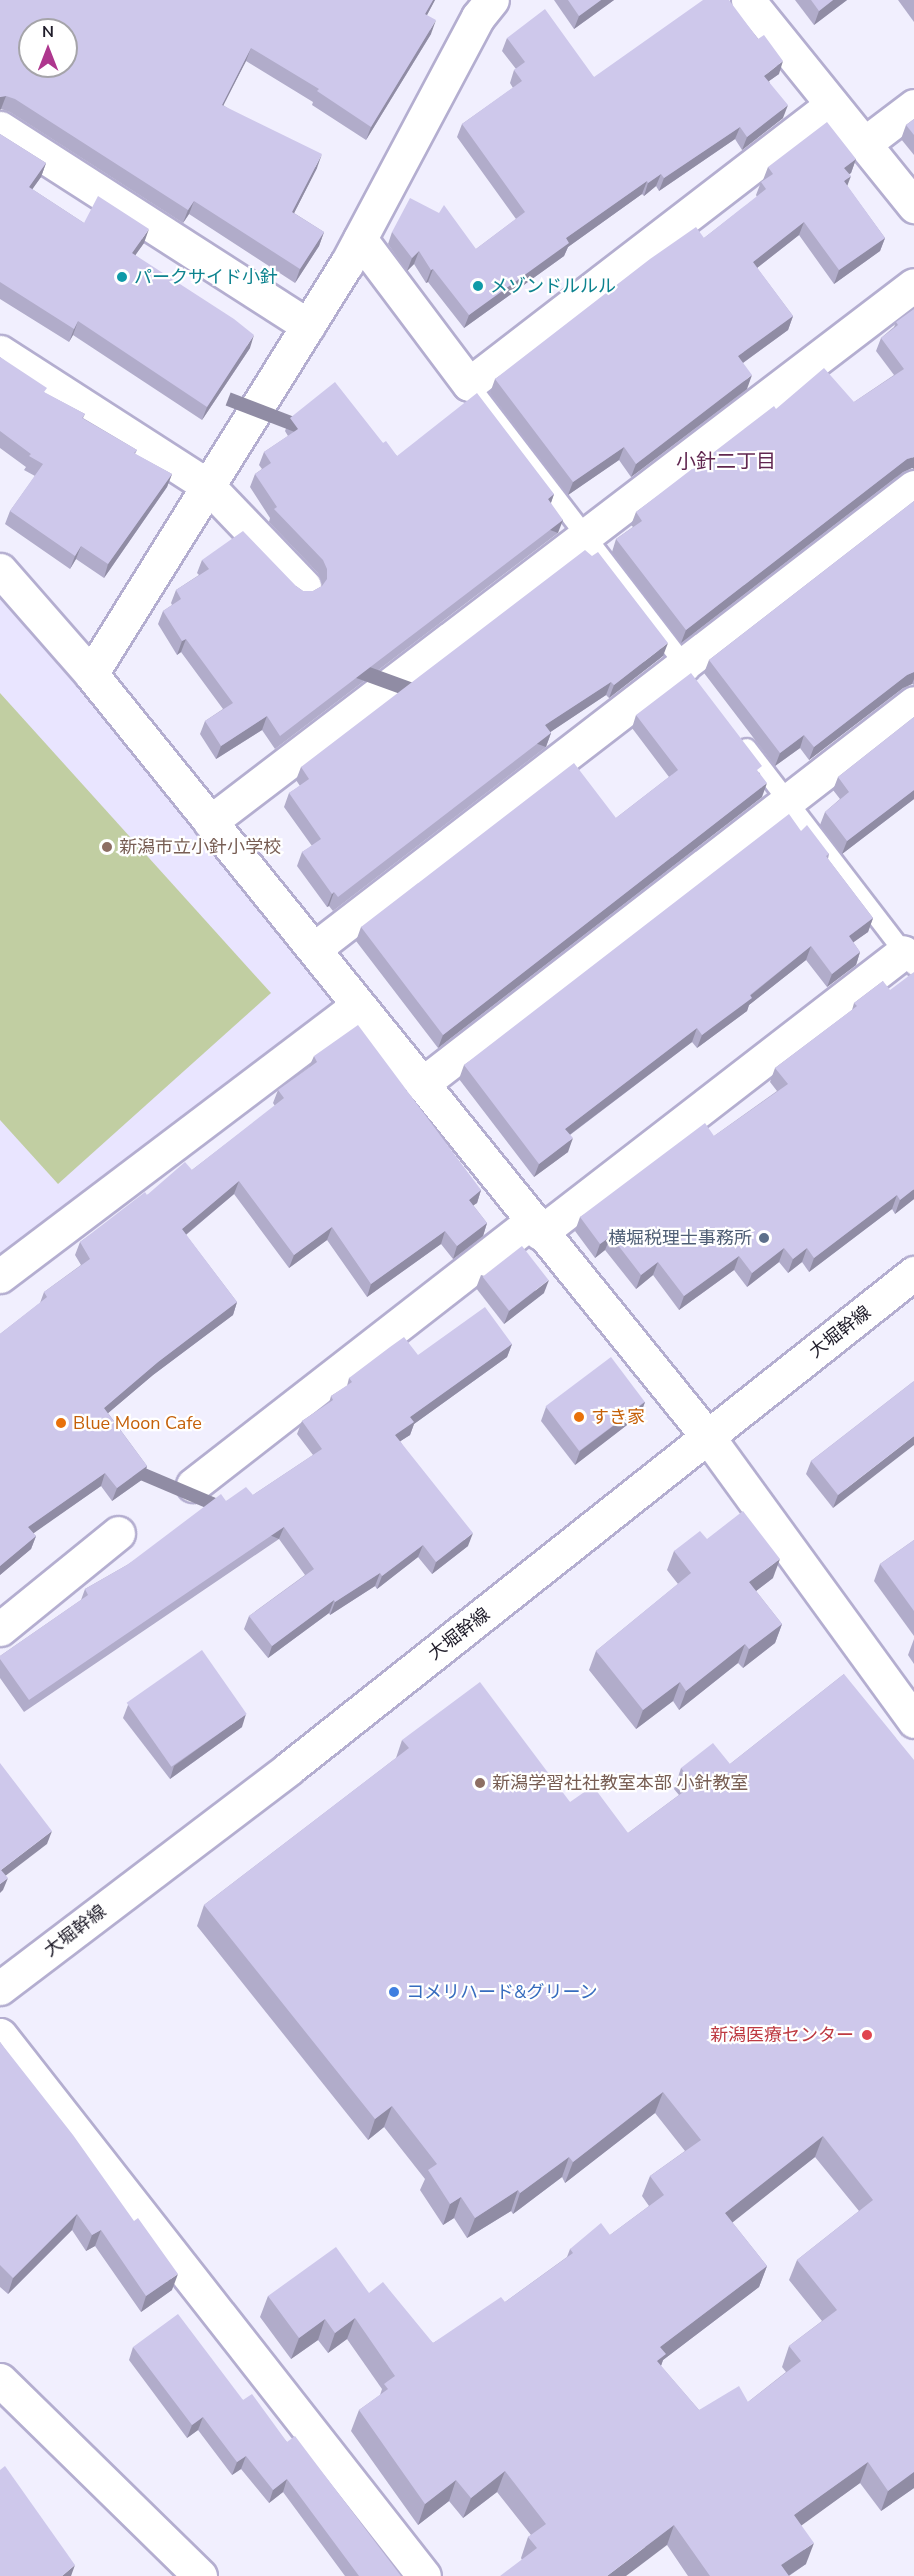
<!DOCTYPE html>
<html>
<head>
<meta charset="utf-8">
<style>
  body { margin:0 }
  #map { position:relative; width:914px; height:2576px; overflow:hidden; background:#f1effe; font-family:"Nunito Sans","Noto Sans JP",sans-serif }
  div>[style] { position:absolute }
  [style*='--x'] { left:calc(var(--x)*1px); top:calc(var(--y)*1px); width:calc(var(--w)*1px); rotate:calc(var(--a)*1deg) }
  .built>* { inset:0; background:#e9e5ff }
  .green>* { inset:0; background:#c1cea2 }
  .roads { filter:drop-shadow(2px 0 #b4aed0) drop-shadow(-2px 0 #b4aed0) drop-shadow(0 2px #b4aed0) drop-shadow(0 -2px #b4aed0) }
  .service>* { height:18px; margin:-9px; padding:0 9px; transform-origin:9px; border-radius:9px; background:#fff }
  .minor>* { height:33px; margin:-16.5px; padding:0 16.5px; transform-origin:16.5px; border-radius:16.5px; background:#fff }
  .tertiary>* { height:33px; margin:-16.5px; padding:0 16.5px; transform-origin:16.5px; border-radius:16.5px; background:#fff }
  .wall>* { inset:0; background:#b1acca }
  .shaded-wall>* { inset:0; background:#908ca4; transform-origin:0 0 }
  .building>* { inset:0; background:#cec8eb; transform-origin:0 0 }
  .dots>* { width:16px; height:16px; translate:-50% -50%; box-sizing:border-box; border:3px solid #fff; border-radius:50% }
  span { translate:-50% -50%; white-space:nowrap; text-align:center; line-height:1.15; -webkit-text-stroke:4.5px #fff; paint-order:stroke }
  .culture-label { font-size:18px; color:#0d838f }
  .left { translate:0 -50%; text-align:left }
  .education-label { font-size:18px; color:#785e54 }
  .service-label { font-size:18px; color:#4e5e75 }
  .right { translate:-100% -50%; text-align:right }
  .street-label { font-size:18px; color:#1f1c29 }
  .food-label { font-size:18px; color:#c56008 }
  .shop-label { font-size:18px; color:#366cbe }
  .health-label { font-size:18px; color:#be3a42 }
  .neighbourhood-label { font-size:20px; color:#612750 }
  .north { position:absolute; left:18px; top:18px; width:60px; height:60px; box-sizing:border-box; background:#fff; border:2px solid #a5a4a9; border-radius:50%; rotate:0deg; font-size:16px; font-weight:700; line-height:24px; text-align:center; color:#1f1c29 }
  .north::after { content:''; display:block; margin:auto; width:21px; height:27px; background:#ae378e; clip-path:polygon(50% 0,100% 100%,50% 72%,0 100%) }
</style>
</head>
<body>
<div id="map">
  <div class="built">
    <div style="clip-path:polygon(0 580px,91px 690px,336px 1005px,0 1260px)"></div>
  </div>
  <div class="green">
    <div style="clip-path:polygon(0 693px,271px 993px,58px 1184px,0 1120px)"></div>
  </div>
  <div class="roads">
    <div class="service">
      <div style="--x:469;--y:384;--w:362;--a:52.5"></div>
      <div style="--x:747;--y:748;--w:275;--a:52.5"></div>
    </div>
    <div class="minor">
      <div style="--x:748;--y:0;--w:265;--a:51.1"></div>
      <div style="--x:0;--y:128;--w:366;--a:32.7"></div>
      <div style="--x:864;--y:144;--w:63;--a:-37.2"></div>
      <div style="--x:360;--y:239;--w:181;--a:53.1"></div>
      <div style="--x:469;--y:384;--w:458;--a:-37.6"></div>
      <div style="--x:0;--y:352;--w:247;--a:32.8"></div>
      <div style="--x:208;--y:486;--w:139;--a:46.2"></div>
      <div style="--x:0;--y:570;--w:138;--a:48.8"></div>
      <div style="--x:91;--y:674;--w:981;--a:51.04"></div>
      <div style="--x:708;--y:1437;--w:351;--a:54"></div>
      <div style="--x:91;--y:674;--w:482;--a:-58.1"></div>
      <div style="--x:346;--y:265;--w:281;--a:-62"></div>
      <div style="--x:478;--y:17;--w:22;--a:-51"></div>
      <div style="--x:210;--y:822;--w:885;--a:-37.34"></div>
      <div style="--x:314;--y:949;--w:757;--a:-37.6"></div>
      <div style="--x:422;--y:1084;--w:622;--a:-37.75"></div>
      <div style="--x:540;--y:1233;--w:459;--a:-37.7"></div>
      <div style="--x:0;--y:1276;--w:449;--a:-37.1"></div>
      <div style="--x:193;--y:1485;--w:428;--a:-37.9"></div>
      <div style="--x:0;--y:1629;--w:152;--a:-39.1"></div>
      <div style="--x:0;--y:2035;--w:687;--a:51.91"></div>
    </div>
    <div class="tertiary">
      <div style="--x:0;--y:1988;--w:362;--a:-37.2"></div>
      <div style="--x:288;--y:1769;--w:799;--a:-38.39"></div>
      <div style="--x:0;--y:2380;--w:280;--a:44.4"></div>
    </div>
  </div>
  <div class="wall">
    <div style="clip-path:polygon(0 0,435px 0,427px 15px,431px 34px,366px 140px,312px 105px,313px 102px,246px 61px,223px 105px,317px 168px,294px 213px,324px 232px,319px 246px,295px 283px,189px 214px,183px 223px,10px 112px,1px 109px)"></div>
    <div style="clip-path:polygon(554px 0,614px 0,574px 29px)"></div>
    <div style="clip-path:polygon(795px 0,847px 0,814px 25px)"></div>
    <div style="clip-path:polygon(898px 0,914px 0,914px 22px)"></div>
    <div style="clip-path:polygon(507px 38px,594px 77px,779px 74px,769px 81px,783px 118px,742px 150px,735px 139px,659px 191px,656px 186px,644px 196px,642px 194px,568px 247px,564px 256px,464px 328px,428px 282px,426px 283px,414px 264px,407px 271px,388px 244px,392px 232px,476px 249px,516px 219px,457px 137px,462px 124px,513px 88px,510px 83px,514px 70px,516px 69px,502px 51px)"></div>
    <div style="clip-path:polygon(914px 119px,914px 155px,901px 139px,906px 125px)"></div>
    <div style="clip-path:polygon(0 134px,46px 163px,41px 177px,32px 189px,84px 223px,144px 243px,135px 255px,250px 348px,202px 420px,73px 335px,69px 342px,0 299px)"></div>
    <div style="clip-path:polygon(856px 159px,851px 173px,849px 174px,847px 186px,885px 238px,880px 251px,834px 284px,799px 235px,757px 268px,793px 316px,788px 330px,743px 363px,747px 389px,631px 477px,619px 460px,568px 495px,490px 393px,495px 379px,704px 238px,757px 197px,756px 195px,761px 182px,763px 180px,768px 167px)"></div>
    <div style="clip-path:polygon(914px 309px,912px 468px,903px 472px,681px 643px,612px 552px,616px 539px,633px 527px,631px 525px,636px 512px,776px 409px,854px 402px,894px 375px,876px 351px,881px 338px,894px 327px,896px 322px)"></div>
    <div style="clip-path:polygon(0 357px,45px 393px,85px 414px,83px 418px,137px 450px,135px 454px,172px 474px,167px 487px,104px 578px,76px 559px,70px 569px,5px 524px,10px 511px,35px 476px,24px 470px,26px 467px,0 448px)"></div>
    <div style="clip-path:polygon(290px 418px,383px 443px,397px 456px,554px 494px,551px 503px,558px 533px,275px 749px,262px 730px,216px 759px,200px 734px,205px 721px,223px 709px,181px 652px,177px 655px,158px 624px,163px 611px,172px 605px,171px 603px,176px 590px,199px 575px,197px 573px,202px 560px,296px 586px,303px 591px,313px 591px,322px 586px,322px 582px,318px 573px,269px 522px,270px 518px,250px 487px,255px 474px,262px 469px,259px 465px,264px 452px,288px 436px,285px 431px)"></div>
    <div style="clip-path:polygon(914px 501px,914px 685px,912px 684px,903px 688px,809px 760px,800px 748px,775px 766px,704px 673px,709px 660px)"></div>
    <div style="clip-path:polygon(663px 656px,609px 698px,606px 695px,550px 732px,551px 733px,546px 747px,333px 911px,329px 906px,327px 907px,297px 866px,302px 852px,312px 846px,284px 807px,289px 793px,300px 786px,296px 780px,301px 767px)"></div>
    <div style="clip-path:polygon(636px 715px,760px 773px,762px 797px,438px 1048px,356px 941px,361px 927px,616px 818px,669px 777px,632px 728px)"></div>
    <div style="clip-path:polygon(914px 717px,914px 799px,842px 854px,820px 825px,825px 812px,840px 799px,833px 790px,838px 777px)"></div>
    <div style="clip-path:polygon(801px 831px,829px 854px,828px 859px,873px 918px,868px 932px,853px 942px,860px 952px,856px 965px,827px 987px,806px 960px,749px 1005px,747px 1011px,697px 1048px,692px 1042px,570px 1135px,568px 1152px,534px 1177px,459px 1079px,464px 1065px)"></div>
    <div style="clip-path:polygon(883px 981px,914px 1199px,895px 1214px,892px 1209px,809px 1272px,802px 1262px,788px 1273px,779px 1262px,747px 1287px,734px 1270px,679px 1310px,653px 1275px,636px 1289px,605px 1250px,595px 1258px,575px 1231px,580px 1217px,714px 1136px,777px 1091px,770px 1082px,775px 1068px,852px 1010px,854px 1003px)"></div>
    <div style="clip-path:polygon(314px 1056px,481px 1190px,477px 1203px,473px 1205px,487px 1223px,483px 1236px,453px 1259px,441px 1244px,367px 1297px,327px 1240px,289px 1268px,234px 1194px,186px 1235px,237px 1302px,233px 1315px,153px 1375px,108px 1413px,147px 1466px,143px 1479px,112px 1501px,101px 1486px,33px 1533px,36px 1536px,31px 1549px,0 1575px,0 1334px,40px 1303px,44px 1292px,81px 1265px,75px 1255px,80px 1242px,147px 1195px,192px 1170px,275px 1106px,273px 1103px,278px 1090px,309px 1067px)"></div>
    <div style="clip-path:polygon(481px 1275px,544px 1293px,504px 1324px,476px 1288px)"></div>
    <div style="clip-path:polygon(512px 1344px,507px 1357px,414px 1424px,410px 1435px,400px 1441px,468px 1546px,432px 1574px,418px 1557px,377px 1589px,375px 1586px,330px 1615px,329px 1613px,268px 1658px,244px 1629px,249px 1616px,305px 1575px,279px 1539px,24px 1712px,0 1678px,0 1656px,81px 1600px,85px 1589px,127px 1565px,226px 1501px,253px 1495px,313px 1455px,297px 1434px,302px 1421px,329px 1403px,331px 1396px,347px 1386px,349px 1378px,418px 1355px)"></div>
    <div style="clip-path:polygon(914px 1381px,833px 1508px,806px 1474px,811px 1461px)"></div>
    <div style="clip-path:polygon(645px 1402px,640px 1415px,575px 1465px,541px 1421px,546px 1407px)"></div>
    <div style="clip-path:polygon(707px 1539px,773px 1578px,756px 1591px,782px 1624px,775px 1643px,743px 1668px,738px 1663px,679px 1710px,673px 1701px,636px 1729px,589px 1670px,596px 1651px,678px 1584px,667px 1570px,674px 1551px)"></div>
    <div style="clip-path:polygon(914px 1540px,914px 1636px,874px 1581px,880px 1564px)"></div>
    <div style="clip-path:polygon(914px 1639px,914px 1664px,908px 1655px)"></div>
    <div style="clip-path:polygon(evenodd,844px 1674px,914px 2488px,881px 2511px,860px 2483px,801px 2525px,806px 2564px,789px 2576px,688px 2576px,667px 2545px,522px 2560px,521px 2558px,528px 2537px,531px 2535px,497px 2492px,463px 2518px,449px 2501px,418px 2525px,351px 2431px,359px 2410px,380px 2395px,382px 2389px,347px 2339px,328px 2353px,318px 2340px,291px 2359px,260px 2317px,268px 2296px,369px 2293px,433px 2343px,505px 2302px,567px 2257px,570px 2249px,610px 2235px,649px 2206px,642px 2196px,650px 2176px,685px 2151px,655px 2113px,565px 2183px,562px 2177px,513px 2214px,511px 2211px,467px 2238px,454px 2218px,443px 2225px,420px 2190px,425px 2179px,384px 2127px,368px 2140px,197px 1926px,204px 1905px,396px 1758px,402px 1740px,570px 1802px,628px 1833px,679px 1795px,674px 1789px,681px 1768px,730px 1764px,844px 1674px,815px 2157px,859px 2211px,797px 2260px,789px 2280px,822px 2321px,789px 2346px,782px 2367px,786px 2372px,748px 2402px,699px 2410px,661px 2366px,663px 2360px,759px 2287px,767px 2266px,732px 2222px,815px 2157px)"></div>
    <div style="clip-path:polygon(128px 1705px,242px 1727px,170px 1779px,123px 1718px)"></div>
    <div style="clip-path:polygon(0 2042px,172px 2290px,141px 2312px,95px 2246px,86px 2251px,72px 2230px,8px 2294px,0 2287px)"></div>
    <div style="clip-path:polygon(133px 2347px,243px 2400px,287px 2442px,401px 2576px,345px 2576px,283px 2492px,269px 2503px,241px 2469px,232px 2475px,198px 2430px,187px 2438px,129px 2360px)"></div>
  </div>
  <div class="shaded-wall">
    <div style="clip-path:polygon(433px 0,435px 0,420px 28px,425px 14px)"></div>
    <div style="clip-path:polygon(601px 0,614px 0,574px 29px,579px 16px)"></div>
    <div style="clip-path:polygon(833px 0,847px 0,814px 25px,819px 11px)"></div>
    <div style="clip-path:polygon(436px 20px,431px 34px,366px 140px,371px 127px)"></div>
    <div style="clip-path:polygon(251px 48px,246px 61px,217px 118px,222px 105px)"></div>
    <div style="clip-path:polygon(783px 61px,779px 74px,759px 88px,764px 76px)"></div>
    <div style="clip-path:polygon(6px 96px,1px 109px,0 110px,0 97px)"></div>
    <div style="clip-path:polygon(788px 105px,783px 118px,742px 150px,747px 137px)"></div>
    <div style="clip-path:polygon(740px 127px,735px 139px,659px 191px,664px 178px)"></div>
    <div style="clip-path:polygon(322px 154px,317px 168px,288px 225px,292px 212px)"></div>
    <div style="clip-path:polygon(856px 159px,851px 173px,839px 181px,844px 168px)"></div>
    <div style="clip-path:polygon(46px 163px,41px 177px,24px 201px,29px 187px)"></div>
    <div style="clip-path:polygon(661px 174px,656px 186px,644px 196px,648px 183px)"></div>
    <div style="clip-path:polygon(851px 176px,846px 189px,844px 181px)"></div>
    <div style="clip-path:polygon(647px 181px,642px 194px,568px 247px,564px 256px,464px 328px,469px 315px,566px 238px)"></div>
    <div style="clip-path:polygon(194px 201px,189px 214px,183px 223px,188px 210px)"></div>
    <div style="clip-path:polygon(804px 222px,799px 235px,748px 275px,753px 262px)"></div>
    <div style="clip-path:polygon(149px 229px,144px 243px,127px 267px,132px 253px)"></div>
    <div style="clip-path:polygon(324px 232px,319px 246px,295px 283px,300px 269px)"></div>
    <div style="clip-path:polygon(885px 238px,880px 251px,834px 284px,839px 270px)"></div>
    <div style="clip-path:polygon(419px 251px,414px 264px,407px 271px,412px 258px)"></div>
    <div style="clip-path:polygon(433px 269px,428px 282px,426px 283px,431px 270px)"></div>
    <div style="clip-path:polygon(793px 316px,788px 330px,733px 370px,738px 356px)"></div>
    <div style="clip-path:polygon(78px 321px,73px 335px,69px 342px,74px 329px)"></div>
    <div style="clip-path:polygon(254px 335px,250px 348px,202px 420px,207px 407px)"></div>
    <div style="clip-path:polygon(752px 375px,747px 389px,631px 477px,636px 464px)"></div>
    <div style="clip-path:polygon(624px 447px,619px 460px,568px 495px,573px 482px)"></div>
    <div style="clip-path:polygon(914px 457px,914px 469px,912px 468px,903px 472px,681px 643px,686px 630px,907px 459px)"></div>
    <div style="clip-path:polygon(172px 474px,167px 487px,104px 578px,108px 564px)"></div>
    <div style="clip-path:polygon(554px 494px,549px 508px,548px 499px)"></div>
    <div style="left:563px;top:520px;width:14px;height:356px;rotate:111deg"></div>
    <div style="clip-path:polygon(81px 546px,76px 559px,70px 569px,75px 556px)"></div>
    <div style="clip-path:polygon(186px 639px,181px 652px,177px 655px,182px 641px)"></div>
    <div style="clip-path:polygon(668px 643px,663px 656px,609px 698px,614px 685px)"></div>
    <div style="clip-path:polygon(914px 672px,914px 679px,912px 684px,903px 688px,809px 760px,814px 747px,907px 675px)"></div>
    <div style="clip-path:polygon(611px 682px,606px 695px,540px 739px,545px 725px)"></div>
    <div style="clip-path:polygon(267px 716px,262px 730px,216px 759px,221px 746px)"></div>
    <div style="left:551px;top:733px;width:15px;height:269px;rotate:110deg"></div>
    <div style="clip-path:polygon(804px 735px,800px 748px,775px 766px,780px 753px)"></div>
    <div style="clip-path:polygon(767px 783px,762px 797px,438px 1048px,443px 1035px)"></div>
    <div style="clip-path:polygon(914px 790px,914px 799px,842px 854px,847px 841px)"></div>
    <div style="clip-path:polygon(334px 892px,329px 906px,327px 907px,332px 894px)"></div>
    <div style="clip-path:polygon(873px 918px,868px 932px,844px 949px,849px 936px)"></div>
    <div style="clip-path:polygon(811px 946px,806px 960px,749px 1005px,747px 1011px,697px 1048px,702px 1035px)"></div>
    <div style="clip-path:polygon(860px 952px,856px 965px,827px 987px,832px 974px)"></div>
    <div style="clip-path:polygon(697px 1028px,692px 1042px,560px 1142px,565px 1129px)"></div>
    <div style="clip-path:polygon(573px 1138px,568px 1152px,534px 1177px,539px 1164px)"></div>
    <div style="clip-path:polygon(239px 1181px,234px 1194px,177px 1242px,182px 1229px)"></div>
    <div style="clip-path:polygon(914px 1189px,914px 1199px,895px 1214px,900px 1200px)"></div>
    <div style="clip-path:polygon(481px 1190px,477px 1203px,464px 1212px,469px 1200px)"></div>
    <div style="clip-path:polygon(897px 1195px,892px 1209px,809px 1272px,814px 1258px)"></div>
    <div style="clip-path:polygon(487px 1223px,483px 1236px,453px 1259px,457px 1246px)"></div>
    <div style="clip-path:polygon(332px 1227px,327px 1240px,289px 1268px,294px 1255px)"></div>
    <div style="clip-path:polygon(445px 1231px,441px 1244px,367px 1297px,371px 1284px)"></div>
    <div style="clip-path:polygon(611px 1236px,605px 1250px,595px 1258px,600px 1244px)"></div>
    <div style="clip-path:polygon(784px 1248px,779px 1262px,747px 1287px,752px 1273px)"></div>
    <div style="clip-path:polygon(807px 1248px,802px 1262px,788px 1273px,793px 1259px)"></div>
    <div style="clip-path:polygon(739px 1256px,734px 1270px,679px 1310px,684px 1296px)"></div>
    <div style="clip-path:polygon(658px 1262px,653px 1275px,636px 1289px,641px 1275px)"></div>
    <div style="clip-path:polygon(549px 1280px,544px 1293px,504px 1324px,509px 1311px)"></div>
    <div style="clip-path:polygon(237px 1302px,233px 1315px,153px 1375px,100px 1420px,104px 1408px,158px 1362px)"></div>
    <div style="clip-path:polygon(512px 1344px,507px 1357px,414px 1424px,410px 1435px,390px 1448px,395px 1435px,410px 1417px)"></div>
    <div style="clip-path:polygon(645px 1402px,640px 1415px,575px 1465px,580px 1451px)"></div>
    <div style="clip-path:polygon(914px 1436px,914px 1445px,833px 1508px,838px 1495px)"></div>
    <div style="clip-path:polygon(147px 1466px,143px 1479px,112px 1501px,117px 1488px)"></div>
    <div style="clip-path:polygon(105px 1473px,101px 1486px,24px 1540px,28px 1527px)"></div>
    <div style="left:284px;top:1527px;width:13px;height:308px;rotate:113deg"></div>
    <div style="clip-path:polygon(473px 1533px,468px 1546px,432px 1574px,436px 1562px)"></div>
    <div style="clip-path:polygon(36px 1536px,31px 1549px,0 1575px,0 1566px)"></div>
    <div style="clip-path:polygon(423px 1545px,418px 1557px,377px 1589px,382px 1576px)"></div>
    <div style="clip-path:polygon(780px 1559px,773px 1578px,743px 1601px,749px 1582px)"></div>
    <div style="clip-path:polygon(380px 1573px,375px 1586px,330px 1615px,335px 1602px)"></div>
    <div style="clip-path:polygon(334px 1600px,329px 1613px,268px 1658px,272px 1646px)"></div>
    <div style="clip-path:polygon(782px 1624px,775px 1643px,743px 1668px,749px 1649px)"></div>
    <div style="clip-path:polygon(745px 1644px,738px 1663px,679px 1710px,686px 1691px)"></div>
    <div style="clip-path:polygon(680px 1682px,673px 1701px,636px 1729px,643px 1710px)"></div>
    <div style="clip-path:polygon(246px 1714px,242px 1727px,170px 1779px,174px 1766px)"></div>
    <div style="clip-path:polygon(52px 1831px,47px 1844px,0 1880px,1px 1870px)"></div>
    <div style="clip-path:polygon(8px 1878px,3px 1890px,0 1893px,0 1884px)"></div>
    <div style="clip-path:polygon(663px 2092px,655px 2113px,565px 2183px,573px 2162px)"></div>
    <div style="clip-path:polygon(392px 2106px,384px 2127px,368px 2140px,375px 2119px)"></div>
    <div style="clip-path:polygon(823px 2136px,815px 2157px,718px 2234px,725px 2213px)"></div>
    <div style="clip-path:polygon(569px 2157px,562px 2177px,513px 2214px,520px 2193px)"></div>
    <div style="clip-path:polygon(518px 2190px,511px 2211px,467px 2238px,475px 2218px)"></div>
    <div style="clip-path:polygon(461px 2197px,454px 2218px,443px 2225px,450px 2204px)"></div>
    <div style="clip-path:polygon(77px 2214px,72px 2230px,8px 2294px,13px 2278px)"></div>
    <div style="clip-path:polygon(101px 2230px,95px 2246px,86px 2251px,92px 2235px)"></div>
    <div style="clip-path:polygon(767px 2266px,759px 2287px,663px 2360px,658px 2374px,650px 2382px,660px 2347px)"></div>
    <div style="clip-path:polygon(178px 2274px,172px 2290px,141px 2312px,146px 2296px)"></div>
    <div style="clip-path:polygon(355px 2318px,347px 2339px,328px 2353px,335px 2333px)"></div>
    <div style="clip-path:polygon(325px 2319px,318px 2340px,291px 2359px,299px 2338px)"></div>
    <div style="clip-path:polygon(203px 2417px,198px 2430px,187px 2438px,192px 2425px)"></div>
    <div style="clip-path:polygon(246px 2456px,241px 2469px,232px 2475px,237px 2462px)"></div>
    <div style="clip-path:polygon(868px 2462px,860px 2483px,787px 2536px,794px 2515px)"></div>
    <div style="clip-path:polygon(914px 2463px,914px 2488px,881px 2511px,888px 2491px)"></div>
    <div style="clip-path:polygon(505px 2471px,497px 2492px,463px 2518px,471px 2498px)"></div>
    <div style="clip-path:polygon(287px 2479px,283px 2492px,269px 2503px,273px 2490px)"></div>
    <div style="clip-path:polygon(456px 2480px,449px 2501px,418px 2525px,425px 2504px)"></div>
    <div style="clip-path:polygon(674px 2525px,667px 2545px,626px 2576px,607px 2576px)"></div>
    <div style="clip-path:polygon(814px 2543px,806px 2564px,788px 2576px,781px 2565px)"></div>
    <div style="clip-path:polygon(75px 2565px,71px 2576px,62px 2576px)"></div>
  </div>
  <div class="building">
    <div style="clip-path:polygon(evenodd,0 0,433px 0,425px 14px,436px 20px,371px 127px,317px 91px,319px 89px,251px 48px,222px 105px,322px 154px,292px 212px,324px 232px,300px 269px,194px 201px,188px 210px,15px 99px,6px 96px,0 97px,0 0,30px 30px,66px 30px,66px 66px,30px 66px,30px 30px)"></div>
    <div style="clip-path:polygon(568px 0,601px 0,579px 16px)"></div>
    <div style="clip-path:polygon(703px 0,729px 0,758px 39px,764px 35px,783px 61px,764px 76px,788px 105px,747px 137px,740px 127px,664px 178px,661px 174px,648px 183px,647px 181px,566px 238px,569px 243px,469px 315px,433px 269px,431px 270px,419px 251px,412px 258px,392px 232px,410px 198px,439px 213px,444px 205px,476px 249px,525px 212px,462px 124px,522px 81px,514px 70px,525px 62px,507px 38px,545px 9px,594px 77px)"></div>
    <div style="clip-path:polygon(811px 0,833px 0,819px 11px)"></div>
    <div style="clip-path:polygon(914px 119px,914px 135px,906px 125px)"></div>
    <div style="clip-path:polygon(827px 122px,856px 159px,844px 168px,851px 176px,844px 181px,885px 238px,839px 270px,804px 222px,753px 262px,793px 316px,738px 356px,752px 375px,636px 464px,624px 447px,573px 482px,495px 379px,650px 259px,696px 227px,704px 238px,766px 189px,761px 182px,773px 174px,768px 167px)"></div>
    <div style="clip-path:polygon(0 134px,46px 163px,29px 187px,84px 223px,98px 196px,149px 229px,132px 253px,234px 319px,254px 335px,207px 407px,78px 321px,74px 329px,0 282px)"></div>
    <div style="clip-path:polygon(914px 309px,914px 457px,907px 459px,686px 630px,616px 539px,642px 521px,636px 512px,774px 406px,776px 409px,824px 368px,854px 402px,904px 369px,881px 338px,898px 325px,896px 322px)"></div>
    <div style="clip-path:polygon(0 357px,47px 388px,44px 392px,85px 414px,82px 418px,137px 450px,134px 453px,172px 474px,108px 564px,81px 546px,75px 556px,10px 511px,43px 464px,29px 456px,31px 454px,0 431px)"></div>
    <div style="clip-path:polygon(335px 382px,383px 443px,386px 441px,397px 456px,477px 393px,554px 494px,548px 499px,563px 520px,280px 736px,267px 716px,221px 746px,205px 721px,233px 703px,186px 639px,182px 641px,163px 611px,181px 599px,176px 590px,209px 569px,202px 560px,243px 531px,296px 586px,303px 591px,313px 591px,322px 586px,327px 579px,327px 569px,323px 560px,274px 509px,277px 507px,255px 474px,271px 463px,264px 452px,298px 429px,290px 418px)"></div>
    <div style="clip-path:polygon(914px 501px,914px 672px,907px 675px,814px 747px,804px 735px,780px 753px,709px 660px)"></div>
    <div style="clip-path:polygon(585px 550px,592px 556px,598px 552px,668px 643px,614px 685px,611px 682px,545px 725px,551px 733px,338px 897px,334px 892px,332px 894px,302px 852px,321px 839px,289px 793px,309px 779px,301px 767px)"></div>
    <div style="clip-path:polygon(691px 673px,762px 766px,757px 770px,767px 783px,443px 1035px,361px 927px,574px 763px,616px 818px,678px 770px,636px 715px)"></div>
    <div style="clip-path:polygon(914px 717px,914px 790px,847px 841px,825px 812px,849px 792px,838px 777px)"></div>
    <div style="clip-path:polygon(789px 814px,801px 831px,807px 825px,829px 854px,826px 856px,873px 918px,849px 936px,860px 952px,832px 974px,811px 946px,750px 995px,752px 998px,702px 1035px,697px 1028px,565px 1129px,573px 1138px,539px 1164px,464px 1065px)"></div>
    <div style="clip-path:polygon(914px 972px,914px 1189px,900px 1200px,897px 1195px,814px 1258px,807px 1248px,793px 1259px,784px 1248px,752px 1273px,739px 1256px,684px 1296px,658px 1262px,641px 1275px,611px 1236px,600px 1244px,580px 1217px,705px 1123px,714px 1136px,788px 1084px,775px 1068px,857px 1006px,854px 1003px,883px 981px,890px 990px)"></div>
    <div style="clip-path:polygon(358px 1025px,481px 1190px,469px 1200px,487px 1223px,457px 1246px,445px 1231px,371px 1284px,332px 1227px,294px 1255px,239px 1181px,182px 1229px,237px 1302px,158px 1362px,104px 1408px,147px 1466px,117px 1488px,105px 1473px,28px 1527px,36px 1536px,0 1566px,0 1334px,47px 1297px,44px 1292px,90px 1259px,80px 1242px,145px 1192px,147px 1195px,185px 1162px,192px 1170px,284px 1098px,278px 1090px,317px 1062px,314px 1056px)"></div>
    <div style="left:522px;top:1246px;width:43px;height:50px;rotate:52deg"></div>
    <div style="clip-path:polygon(485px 1307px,512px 1344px,410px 1417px,414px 1422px,395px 1435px,473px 1533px,436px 1562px,423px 1545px,382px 1576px,380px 1573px,335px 1602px,334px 1600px,272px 1646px,249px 1616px,314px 1569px,284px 1527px,29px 1700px,0 1659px,0 1656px,88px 1595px,85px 1589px,127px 1565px,221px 1494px,226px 1501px,246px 1487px,253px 1495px,322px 1449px,302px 1421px,333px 1400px,331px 1396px,352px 1382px,349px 1378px,390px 1347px,404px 1337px,418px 1355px)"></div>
    <div style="left:611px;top:1357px;width:56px;height:82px;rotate:53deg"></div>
    <div style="clip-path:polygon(914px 1381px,914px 1436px,838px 1495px,811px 1461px)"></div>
    <div style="clip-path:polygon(743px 1511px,780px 1559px,749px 1582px,782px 1624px,749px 1649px,745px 1644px,686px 1691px,680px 1682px,643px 1710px,596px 1651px,691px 1573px,674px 1551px,700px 1531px,707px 1539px)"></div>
    <div style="clip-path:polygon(914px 1540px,914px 1611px,880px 1564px)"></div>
    <div style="left:202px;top:1650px;width:78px;height:92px;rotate:55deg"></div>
    <div style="clip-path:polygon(evenodd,844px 1674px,914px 1760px,914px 2472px,888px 2491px,868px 2462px,794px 2515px,814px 2543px,781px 2565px,789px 2576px,710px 2576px,674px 2525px,607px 2576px,500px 2576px,537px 2548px,528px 2537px,546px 2524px,505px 2471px,471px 2498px,456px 2480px,425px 2504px,359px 2410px,388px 2389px,384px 2384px,395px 2376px,355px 2318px,335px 2333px,325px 2319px,299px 2338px,268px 2296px,336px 2247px,369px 2293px,383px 2282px,433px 2343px,501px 2297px,505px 2302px,573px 2253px,570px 2249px,601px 2223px,610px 2235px,664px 2195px,650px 2176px,701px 2140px,663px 2092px,573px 2162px,569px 2157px,520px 2193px,518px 2190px,475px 2218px,461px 2197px,450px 2204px,428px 2170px,437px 2164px,392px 2106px,375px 2119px,204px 1905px,409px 1748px,402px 1740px,480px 1682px,570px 1802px,593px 1786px,628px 1833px,694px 1784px,681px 1768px,713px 1743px,730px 1764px,844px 1674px,823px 2136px,873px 2200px,797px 2260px,837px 2310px,789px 2346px,801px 2361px,748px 2402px,739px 2386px,699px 2410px,657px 2361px,666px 2354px,660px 2347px,767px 2266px,725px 2213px,823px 2136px)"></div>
    <div style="clip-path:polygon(0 1763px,52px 1831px,1px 1870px,8px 1878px,0 1884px)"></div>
    <div style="clip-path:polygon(0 2042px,73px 2135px,134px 2221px,138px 2218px,178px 2274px,146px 2296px,101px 2230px,92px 2235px,77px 2214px,13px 2278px,0 2265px)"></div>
    <div style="clip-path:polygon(178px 2314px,243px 2400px,252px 2394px,287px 2442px,295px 2436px,401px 2576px,359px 2576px,287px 2479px,273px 2490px,246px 2456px,237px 2462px,203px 2417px,192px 2425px,133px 2347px)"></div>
    <div style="clip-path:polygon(5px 2466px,75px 2565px,62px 2576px,0 2576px,0 2470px)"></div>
  </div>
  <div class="dots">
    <div style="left:122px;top:277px;background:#0f9aa8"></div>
    <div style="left:478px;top:286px;background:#0f9aa8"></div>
    <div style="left:107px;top:847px;background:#8d6e63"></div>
    <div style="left:764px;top:1238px;background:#5c6f8a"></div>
    <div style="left:579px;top:1417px;background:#e8710a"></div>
    <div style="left:61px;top:1423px;background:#e8710a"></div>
    <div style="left:480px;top:1783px;background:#8d6e63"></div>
    <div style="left:394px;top:1992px;background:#3f7fe0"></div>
    <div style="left:867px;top:2035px;background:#e0444e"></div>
  </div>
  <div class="culture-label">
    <span class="left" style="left:134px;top:277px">パークサイド小針</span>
    <span class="left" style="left:490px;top:286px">メゾンドルルル</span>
  </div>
  <div class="education-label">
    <span class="left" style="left:119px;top:847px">新潟市立小針小学校</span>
    <span class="left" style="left:492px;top:1783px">新潟学習社社教室本部 小針教室</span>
  </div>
  <div class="service-label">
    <span class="right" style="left:752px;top:1238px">横堀税理士事務所</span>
  </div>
  <div class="street-label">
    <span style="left:840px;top:1332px;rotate:-38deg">大堀幹線</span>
    <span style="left:459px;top:1634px;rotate:-38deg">大堀幹線</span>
    <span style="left:75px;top:1931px;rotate:-37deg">大堀幹線</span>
  </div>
  <div class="food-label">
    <span class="left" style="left:591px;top:1417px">すき家</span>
    <span class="left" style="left:73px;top:1423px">Blue Moon Cafe</span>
  </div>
  <div class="shop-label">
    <span class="left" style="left:406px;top:1992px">コメリハード&amp;グリーン</span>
  </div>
  <div class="health-label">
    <span class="right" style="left:854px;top:2035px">新潟医療センター</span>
  </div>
  <div class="neighbourhood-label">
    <span style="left:726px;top:461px">小針二丁目</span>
  </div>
  <div class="north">N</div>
</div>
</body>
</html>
